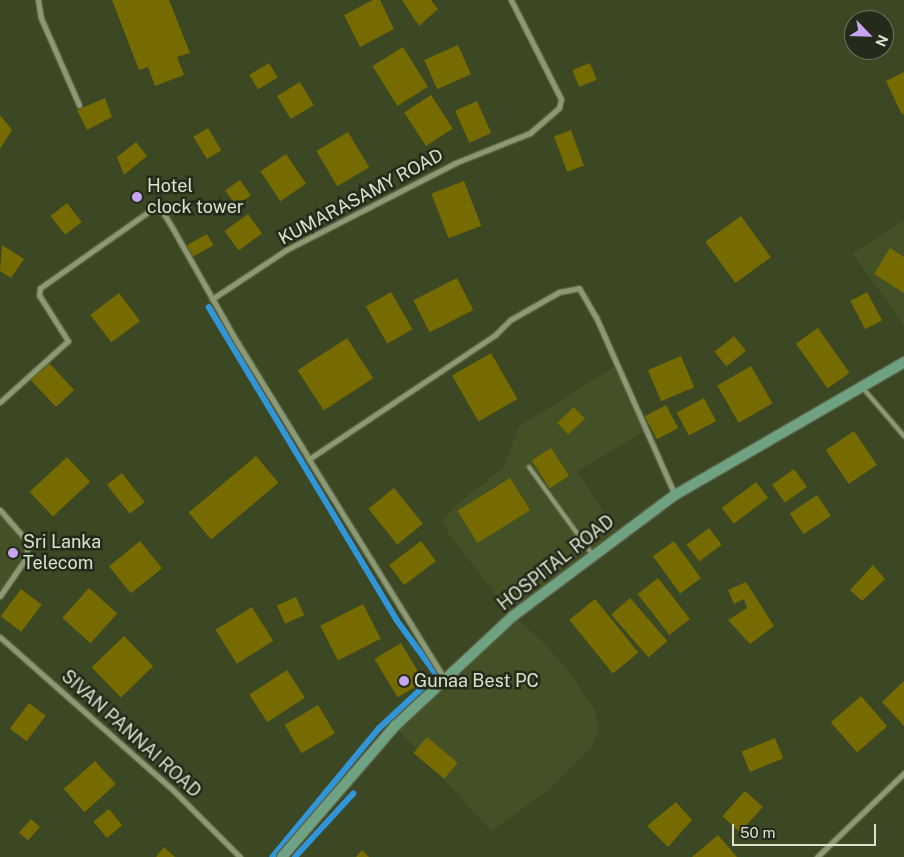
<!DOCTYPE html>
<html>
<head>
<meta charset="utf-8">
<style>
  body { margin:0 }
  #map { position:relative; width:904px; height:857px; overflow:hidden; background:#3c4723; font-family:"Public Sans",sans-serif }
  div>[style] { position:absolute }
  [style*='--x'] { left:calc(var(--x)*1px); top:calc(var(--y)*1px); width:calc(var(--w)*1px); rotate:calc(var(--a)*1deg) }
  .built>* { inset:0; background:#445126 }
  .stream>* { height:5.5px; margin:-2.75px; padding:0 2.75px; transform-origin:2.75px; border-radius:2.75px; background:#3095d9 }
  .building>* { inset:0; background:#756b01; transform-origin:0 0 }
  .roads { filter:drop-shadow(1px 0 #5a6344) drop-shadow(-1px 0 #5a6344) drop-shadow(0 1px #5a6344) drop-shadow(0 -1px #5a6344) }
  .lane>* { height:4px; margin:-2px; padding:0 2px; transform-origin:2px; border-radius:2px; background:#8c9972 }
  .street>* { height:5px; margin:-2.5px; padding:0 2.5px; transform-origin:2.5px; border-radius:2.5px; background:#8c9972 }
  .secondary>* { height:10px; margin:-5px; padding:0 5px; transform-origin:5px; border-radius:5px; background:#6ea282 }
  .dots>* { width:14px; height:14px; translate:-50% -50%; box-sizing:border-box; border:2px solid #252b1b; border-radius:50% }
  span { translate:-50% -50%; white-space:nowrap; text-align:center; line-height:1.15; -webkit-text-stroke:5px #252b1b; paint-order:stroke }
  .poi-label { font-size:18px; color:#dae1cd }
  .left { translate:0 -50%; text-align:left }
  .street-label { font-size:18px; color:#dae1cd }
  .north { position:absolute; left:844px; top:10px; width:50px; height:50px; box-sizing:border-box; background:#252b1b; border:1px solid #6d7462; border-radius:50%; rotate:114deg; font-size:14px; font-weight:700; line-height:20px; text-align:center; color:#dae1cd }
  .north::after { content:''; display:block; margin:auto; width:18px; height:22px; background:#c6a6f0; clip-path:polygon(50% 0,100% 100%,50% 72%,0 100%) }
  .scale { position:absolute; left:732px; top:824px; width:144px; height:22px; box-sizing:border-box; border:2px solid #dae1cd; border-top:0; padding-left:6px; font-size:15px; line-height:18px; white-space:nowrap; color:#dae1cd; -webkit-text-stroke:4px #252b1b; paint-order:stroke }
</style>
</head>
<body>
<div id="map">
  <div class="built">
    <div style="clip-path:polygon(904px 221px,904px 325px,852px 253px)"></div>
    <div style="clip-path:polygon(616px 366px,645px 431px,577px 471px,619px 535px,513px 616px,540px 639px,566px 668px,596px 713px,599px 731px,590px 749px,545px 793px,491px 831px,395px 726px,513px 616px,450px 536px,443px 521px,454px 507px,504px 467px,519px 426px)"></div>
    <div style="clip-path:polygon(0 510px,25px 536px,26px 558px,0 596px)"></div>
  </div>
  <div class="stream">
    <div style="--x:209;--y:307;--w:365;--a:59"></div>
    <div style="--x:397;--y:620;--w:68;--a:54"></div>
    <div style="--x:437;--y:675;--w:79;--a:137"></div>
    <div style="--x:379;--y:729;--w:166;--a:129.6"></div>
    <div style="--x:295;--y:857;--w:86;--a:-47.4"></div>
  </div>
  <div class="building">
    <div style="clip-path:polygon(112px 0,169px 0,190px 53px,177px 57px,184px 75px,155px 86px,148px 67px,139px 70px)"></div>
    <div style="clip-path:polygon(373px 0,380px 0,394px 29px,360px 47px,344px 15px)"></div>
    <div style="clip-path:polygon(402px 0,431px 0,438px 9px,419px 26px)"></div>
    <div style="left:458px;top:45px;width:32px;height:37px;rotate:66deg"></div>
    <div style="left:403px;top:47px;width:47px;height:36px;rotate:58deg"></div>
    <div style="left:269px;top:63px;width:17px;height:23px;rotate:59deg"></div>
    <div style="left:590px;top:63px;width:18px;height:19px;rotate:68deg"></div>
    <div style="clip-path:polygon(904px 72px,904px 113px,902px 115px,886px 81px)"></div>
    <div style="left:300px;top:82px;width:27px;height:27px;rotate:59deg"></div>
    <div style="left:431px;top:95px;width:40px;height:32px;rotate:57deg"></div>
    <div style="clip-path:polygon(105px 98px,112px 117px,87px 130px,77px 110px)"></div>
    <div style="left:477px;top:101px;width:35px;height:24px;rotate:66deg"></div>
    <div style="clip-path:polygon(0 115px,12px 130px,0 149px)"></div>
    <div style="left:208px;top:128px;width:26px;height:17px;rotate:59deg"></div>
    <div style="left:571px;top:130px;width:38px;height:18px;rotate:70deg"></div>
    <div style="left:348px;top:132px;width:41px;height:37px;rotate:59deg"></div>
    <div style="clip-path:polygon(136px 142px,147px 156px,124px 175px,117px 157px)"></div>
    <div style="left:286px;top:154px;width:36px;height:31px;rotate:56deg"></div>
    <div style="left:240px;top:180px;width:19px;height:18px;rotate:55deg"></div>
    <div style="left:464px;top:181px;width:48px;height:35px;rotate:69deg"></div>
    <div style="left:67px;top:203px;width:24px;height:21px;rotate:52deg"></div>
    <div style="left:248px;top:214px;width:24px;height:29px;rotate:54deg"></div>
    <div style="left:741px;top:216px;width:51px;height:44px;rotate:54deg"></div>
    <div style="left:207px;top:234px;width:13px;height:23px;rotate:61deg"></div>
    <div style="clip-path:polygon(2px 245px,24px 259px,11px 278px,0 271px)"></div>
    <div style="clip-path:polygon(890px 248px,904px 257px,904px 293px,874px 274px)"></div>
    <div style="left:457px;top:278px;width:36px;height:49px;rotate:63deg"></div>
    <div style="left:391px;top:292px;width:43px;height:29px;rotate:60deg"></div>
    <div style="left:867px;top:292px;width:32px;height:19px;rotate:62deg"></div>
    <div style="left:119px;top:293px;width:35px;height:36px;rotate:53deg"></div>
    <div style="left:818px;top:328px;width:55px;height:27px;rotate:55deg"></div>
    <div style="left:734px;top:336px;width:19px;height:25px;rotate:51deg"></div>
    <div style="left:347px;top:338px;width:48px;height:59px;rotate:57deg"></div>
    <div style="left:491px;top:353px;width:53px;height:45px;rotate:60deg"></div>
    <div style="left:681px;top:356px;width:34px;height:36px;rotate:67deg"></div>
    <div style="left:49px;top:363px;width:37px;height:25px;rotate:47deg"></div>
    <div style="left:751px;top:366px;width:43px;height:39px;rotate:60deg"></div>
    <div style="left:704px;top:398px;width:26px;height:31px;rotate:62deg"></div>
    <div style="left:666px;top:405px;width:26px;height:24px;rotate:62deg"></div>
    <div style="left:574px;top:407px;width:16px;height:23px;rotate:47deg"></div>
    <div style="left:854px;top:431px;width:41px;height:34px;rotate:56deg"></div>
    <div style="left:551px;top:448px;width:33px;height:23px;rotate:57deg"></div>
    <div style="left:256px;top:456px;width:35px;height:88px;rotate:50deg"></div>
    <div style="left:67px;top:457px;width:34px;height:51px;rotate:47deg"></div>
    <div style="left:794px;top:469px;width:22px;height:27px;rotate:54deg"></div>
    <div style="left:122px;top:473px;width:37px;height:19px;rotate:52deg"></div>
    <div style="left:510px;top:478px;width:38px;height:62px;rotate:58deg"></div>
    <div style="left:756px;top:482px;width:20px;height:43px;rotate:53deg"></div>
    <div style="left:394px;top:488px;width:46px;height:33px;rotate:51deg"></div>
    <div style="left:817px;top:495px;width:25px;height:33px;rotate:56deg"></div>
    <div style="left:709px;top:528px;width:21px;height:28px;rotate:53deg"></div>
    <div style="left:140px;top:541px;width:35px;height:40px;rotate:51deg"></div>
    <div style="left:421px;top:541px;width:25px;height:40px;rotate:53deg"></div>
    <div style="left:674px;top:541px;width:46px;height:26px;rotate:54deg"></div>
    <div style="clip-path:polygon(873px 565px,885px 579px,862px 601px,850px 590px)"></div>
    <div style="left:658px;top:578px;width:52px;height:26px;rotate:52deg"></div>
    <div style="clip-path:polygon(746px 582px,774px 626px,750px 644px,728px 620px,747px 608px,744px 599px,734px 604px,728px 590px)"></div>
    <div style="left:89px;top:588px;width:38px;height:40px;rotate:42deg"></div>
    <div style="left:21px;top:589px;width:26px;height:34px;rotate:37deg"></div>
    <div style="left:296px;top:597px;width:20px;height:21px;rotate:66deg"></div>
    <div style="left:630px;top:598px;width:57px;height:25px;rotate:49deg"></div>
    <div style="left:595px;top:599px;width:69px;height:33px;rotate:51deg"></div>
    <div style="left:363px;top:604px;width:39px;height:48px;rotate:63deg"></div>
    <div style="left:252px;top:607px;width:40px;height:43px;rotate:58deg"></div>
    <div style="left:124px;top:636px;width:42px;height:45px;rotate:46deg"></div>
    <div style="left:401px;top:643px;width:45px;height:31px;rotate:59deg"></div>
    <div style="left:287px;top:670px;width:33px;height:45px;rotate:57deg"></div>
    <div style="clip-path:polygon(904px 681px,904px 726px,882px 702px)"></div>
    <div style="left:861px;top:696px;width:40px;height:40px;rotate:49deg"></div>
    <div style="left:29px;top:703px;width:21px;height:32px;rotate:37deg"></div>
    <div style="left:318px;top:705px;width:33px;height:39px;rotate:59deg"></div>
    <div style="left:427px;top:737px;width:40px;height:21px;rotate:40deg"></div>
    <div style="left:775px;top:738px;width:22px;height:36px;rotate:68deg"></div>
    <div style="left:95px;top:761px;width:31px;height:42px;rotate:48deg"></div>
    <div style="left:745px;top:791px;width:24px;height:34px;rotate:42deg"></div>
    <div style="clip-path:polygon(676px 802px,692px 820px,668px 847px,647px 826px)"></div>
    <div style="left:109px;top:809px;width:21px;height:20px;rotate:51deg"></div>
    <div style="left:31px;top:819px;width:12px;height:18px;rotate:42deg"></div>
    <div style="clip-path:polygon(718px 835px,737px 857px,692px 857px)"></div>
    <div style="clip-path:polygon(164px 847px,175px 857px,156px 857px)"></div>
    <div style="clip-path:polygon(362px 850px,369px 857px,356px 857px)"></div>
  </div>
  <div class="roads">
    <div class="lane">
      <div style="--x:862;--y:387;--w:65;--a:49.4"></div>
      <div style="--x:529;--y:467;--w:107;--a:54.1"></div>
    </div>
    <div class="street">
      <div style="--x:38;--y:0;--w:18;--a:81"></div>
      <div style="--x:41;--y:18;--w:95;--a:66.4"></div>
      <div style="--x:212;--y:299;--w:89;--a:-33.5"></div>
      <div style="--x:286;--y:250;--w:190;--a:-27.2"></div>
      <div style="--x:455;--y:163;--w:81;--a:-21.8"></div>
      <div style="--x:530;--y:133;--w:38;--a:-41"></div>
      <div style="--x:559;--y:108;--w:9;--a:-77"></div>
      <div style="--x:561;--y:99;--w:111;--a:-116.8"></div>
      <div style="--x:0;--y:402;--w:91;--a:-41.9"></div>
      <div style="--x:68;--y:341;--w:54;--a:-122.2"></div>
      <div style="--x:39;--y:295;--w:7;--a:-82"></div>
      <div style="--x:40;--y:288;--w:136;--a:-35.1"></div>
      <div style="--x:151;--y:210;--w:7;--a:0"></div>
      <div style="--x:158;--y:210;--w:7;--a:34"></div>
      <div style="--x:164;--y:214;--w:17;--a:59"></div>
      <div style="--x:173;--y:229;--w:124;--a:60.5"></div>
      <div style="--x:234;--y:337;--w:143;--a:58.4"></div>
      <div style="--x:0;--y:510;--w:43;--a:48.8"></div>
      <div style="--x:28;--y:542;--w:16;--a:97"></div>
      <div style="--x:26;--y:558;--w:46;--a:124.4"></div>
      <div style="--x:0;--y:637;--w:231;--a:41.5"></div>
      <div style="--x:173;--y:790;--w:95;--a:45"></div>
      <div style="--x:444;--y:678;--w:257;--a:-121.7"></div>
      <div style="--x:309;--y:459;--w:224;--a:-33.7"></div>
      <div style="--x:495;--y:335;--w:21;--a:-45"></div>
      <div style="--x:510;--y:320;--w:56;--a:-29.7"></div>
      <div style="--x:559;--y:292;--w:20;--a:-11"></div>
      <div style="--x:579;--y:288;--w:34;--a:60"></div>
      <div style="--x:596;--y:317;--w:195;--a:66.1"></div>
      <div style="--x:817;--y:857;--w:121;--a:-44"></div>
    </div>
    <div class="secondary">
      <div style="--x:282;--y:857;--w:173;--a:-49.2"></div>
      <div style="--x:395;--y:726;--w:161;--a:-43"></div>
      <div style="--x:513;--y:616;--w:202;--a:-36.8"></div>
      <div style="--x:675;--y:495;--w:265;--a:-30.1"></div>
    </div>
  </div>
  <div class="dots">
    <div style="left:137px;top:197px;background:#c6a6f0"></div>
    <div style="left:13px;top:553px;background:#c6a6f0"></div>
    <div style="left:404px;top:681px;background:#c6a6f0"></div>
  </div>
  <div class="poi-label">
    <span class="left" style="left:147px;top:197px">Hotel<br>clock tower</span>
    <span class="left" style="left:23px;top:553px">Sri Lanka<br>Telecom</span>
    <span class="left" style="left:414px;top:681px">Gunaa Best PC</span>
  </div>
  <div class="street-label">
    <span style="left:361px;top:197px;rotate:-28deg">KUMARASAMY ROAD</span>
    <span style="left:556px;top:563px;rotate:-38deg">HOSPITAL ROAD</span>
    <span style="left:131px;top:734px;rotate:42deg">SIVAN PANNAI ROAD</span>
  </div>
  <div class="north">N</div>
  <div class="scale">50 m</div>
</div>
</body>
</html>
